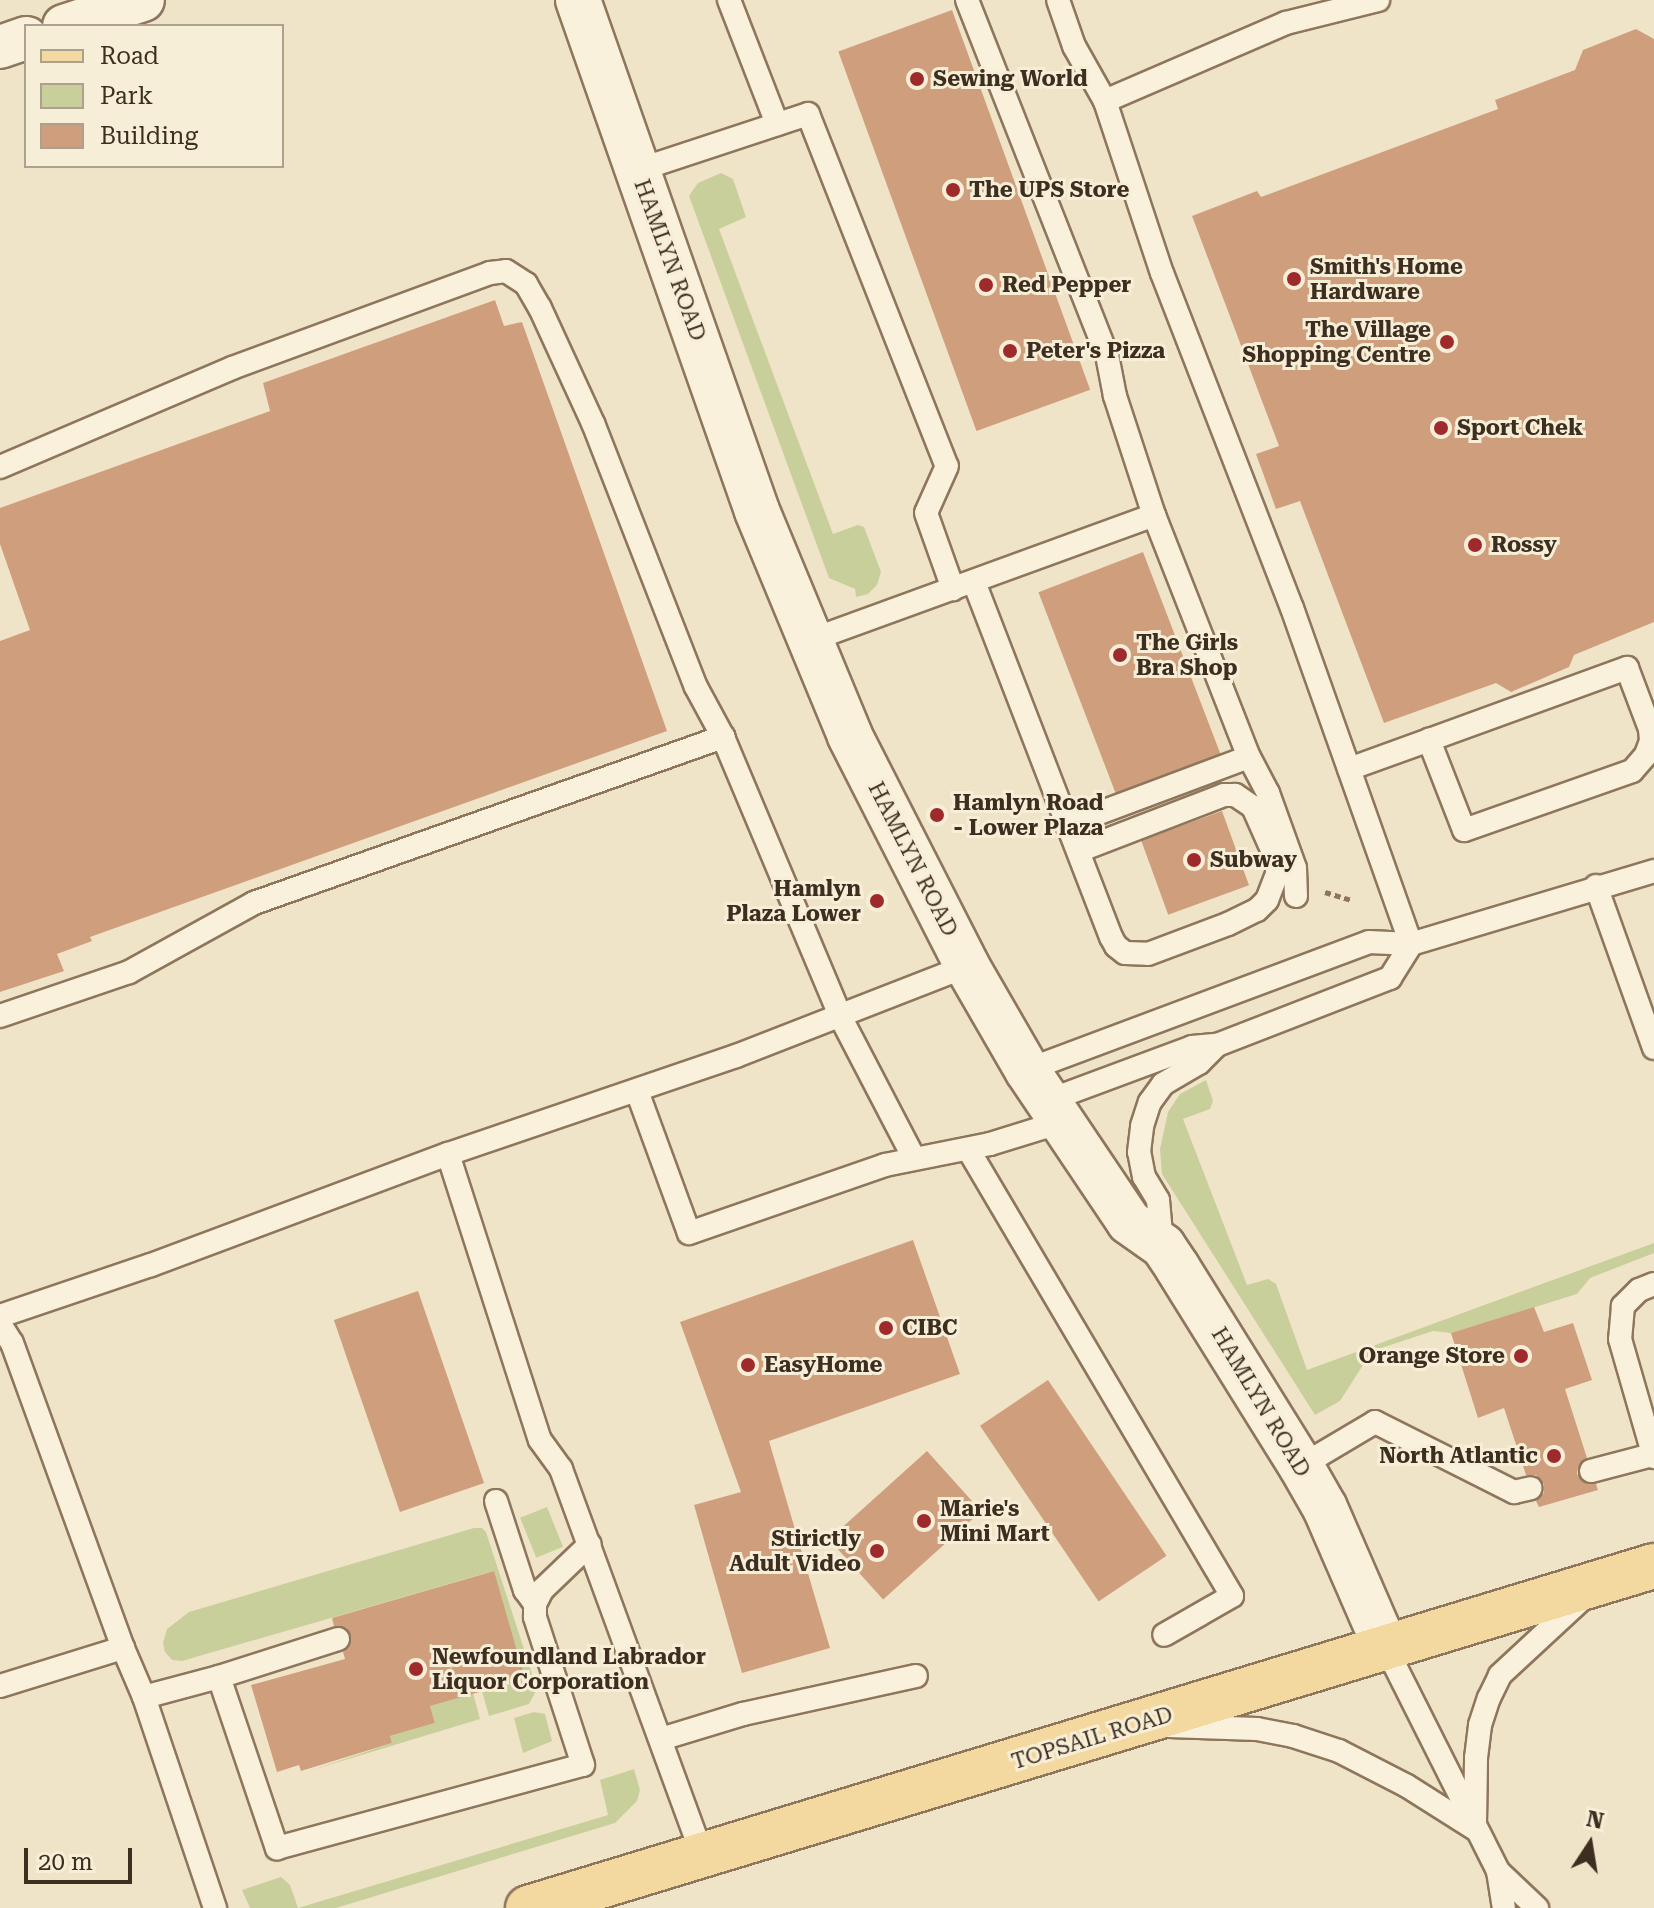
<!DOCTYPE html>
<html>
<head>
<meta charset="utf-8">
<style>
  body { margin:0 }
  #map { position:relative; width:1654px; height:1908px; overflow:hidden; background:#f0e4c8; font-family:"Roboto Serif",serif }
  div>[style] { position:absolute }
  [style*='--x'] { left:calc(var(--x)*1px); top:calc(var(--y)*1px); width:calc(var(--w)*1px); rotate:calc(var(--a)*1deg) }
  .green>* { inset:0; background:#c9cf9b; transform-origin:0 0 }
  .building>* { inset:0; background:#cf9f7d; transform-origin:0 0 }
  .path>* { height:5px; margin-top:-2.5px; transform-origin:0; background:repeating-linear-gradient(90deg,#8d765c 0 6px,transparent 0 10px) }
  .roads { filter:drop-shadow(2px 0 #8d765c) drop-shadow(-2px 0 #8d765c) drop-shadow(0 2px #8d765c) drop-shadow(0 -2px #8d765c) }
  .lane>* { height:22px; margin:-11px; padding:0 11px; transform-origin:11px; border-radius:11px; background:#faf1dc }
  .street>* { height:42px; margin:-21px; padding:0 21px; transform-origin:21px; border-radius:21px; background:#faf1dc }
  .secondary>* { height:44px; margin:-22px; padding:0 22px; transform-origin:22px; border-radius:22px; background:#faf1dc }
  .primary>* { height:44px; margin:-22px; padding:0 22px; transform-origin:22px; border-radius:22px; background:#f3d9a0 }
  .dots>* { width:22px; height:22px; translate:-50% -50%; box-sizing:border-box; border:4px solid #f7eed8; border-radius:50% }
  span { translate:-50% -50%; white-space:nowrap; text-align:center; line-height:1.15; -webkit-text-stroke:6px #f7eed8; paint-order:stroke }
  .poi-label { font-size:22px; color:#3d2e20; font-weight:700 }
  .left { translate:0 -50%; text-align:left }
  .right { translate:-100% -50%; text-align:right }
  .street-label { font-size:22px; color:#3d2e20 }
  .legend { position:absolute; left:24px; top:24px; width:260px; height:144px; box-sizing:border-box; background:#f7eed8; border:2px solid #ada18e; margin:0; padding:10px 14px; list-style:none; font-size:24px; color:#3d2e20 }
  .legend li { display:flex; align-items:center; gap:16px; height:40px }
  .legend b { width:40px; border:2px solid #ada18e }
  .north { position:absolute; left:1550px; top:1804px; width:80px; height:80px; -webkit-text-stroke:6px #f7eed8; paint-order:stroke; rotate:12deg; font-size:22px; font-weight:700; line-height:32px; text-align:center; color:#3d2e20 }
  .north::after { content:''; display:block; margin:auto; width:28px; height:36px; background:#3d2e20; clip-path:polygon(50% 0,100% 100%,50% 72%,0 100%) }
  .scale { position:absolute; left:24px; top:1848px; width:108px; height:36px; box-sizing:border-box; border:4px solid #3d2e20; border-top:0; padding-left:10px; font-size:24px; line-height:28px; white-space:nowrap; color:#3d2e20; -webkit-text-stroke:6px #f7eed8; paint-order:stroke }
</style>
</head>
<body>
<div id="map">
  <div class="green">
    <div style="clip-path:polygon(721px 173px,733px 179px,746px 217px,719px 229px,833px 534px,858px 525px,864px 527px,881px 572px,877px 585px,868px 594px,856px 597px,855px 589px,829px 578px,689px 196px,698px 183px)"></div>
    <div style="clip-path:polygon(1206px 1080px,1213px 1101px,1210px 1109px,1183px 1119px,1247px 1285px,1268px 1279px,1276px 1284px,1307px 1370px,1654px 1243px,1654px 1253px,1590px 1278px,1577px 1294px,1451px 1333px,1433px 1331px,1372px 1351px,1340px 1401px,1315px 1415px,1162px 1174px,1160px 1149px,1168px 1112px,1180px 1094px)"></div>
    <div style="left:547px;top:1507px;width:43px;height:29px;rotate:68deg"></div>
    <div style="clip-path:polygon(474px 1528px,482px 1528px,486px 1532px,537px 1689px,529px 1704px,489px 1716px,482px 1691px,493px 1571px,182px 1661px,172px 1660px,165px 1652px,163px 1643px,167px 1629px,189px 1612px)"></div>
    <div style="clip-path:polygon(473px 1693px,480px 1719px,309px 1771px,392px 1743px,390px 1736px,435px 1723px,430px 1706px)"></div>
    <div style="clip-path:polygon(534px 1712px,545px 1714px,552px 1741px,523px 1753px,514px 1718px)"></div>
    <div style="clip-path:polygon(634px 1769px,640px 1790px,637px 1801px,615px 1823px,336px 1908px,250px 1908px,242px 1890px,281px 1877px,290px 1885px,298px 1908px,608px 1815px,600px 1780px)"></div>
  </div>
  <div class="building">
    <div style="left:952px;top:10px;width:404px;height:121px;rotate:70deg"></div>
    <div style="clip-path:polygon(1636px 29px,1654px 39px,1654px 622px,1574px 655px,1569px 667px,1511px 692px,1496px 683px,1384px 723px,1300px 501px,1276px 509px,1256px 454px,1279px 446px,1192px 216px,1257px 191px,1261px 197px,1498px 109px,1495px 100px,1575px 70px,1583px 50px)"></div>
    <div style="clip-path:polygon(495px 300px,504px 326px,522px 322px,667px 731px,90px 937px,92px 941px,57px 954px,64px 971px,0 992px,0 641px,30px 630px,0 544px,0 508px,270px 411px,263px 383px)"></div>
    <div style="left:1143px;top:552px;width:216px;height:112px;rotate:69deg"></div>
    <div style="left:1222px;top:811px;width:79px;height:86px;rotate:70deg"></div>
    <div style="clip-path:polygon(913px 1240px,960px 1374px,769px 1441px,830px 1648px,742px 1673px,694px 1505px,741px 1492px,680px 1322px)"></div>
    <div style="left:418px;top:1291px;width:203px;height:89px;rotate:71deg"></div>
    <div style="clip-path:polygon(1534px 1307px,1544px 1332px,1573px 1323px,1592px 1380px,1565px 1389px,1587px 1458px,1578px 1467px,1577px 1474px,1587px 1484px,1596px 1484px,1598px 1490px,1539px 1507px,1536px 1501px,1544px 1493px,1544px 1484px,1536px 1475px,1526px 1475px,1504px 1408px,1478px 1418px,1451px 1333px)"></div>
    <div style="left:1048px;top:1380px;width:212px;height:82px;rotate:56deg"></div>
    <div style="left:927px;top:1451px;width:81px;height:132px;rotate:48deg"></div>
    <div style="clip-path:polygon(494px 1571px,525px 1679px,430px 1706px,435px 1723px,390px 1736px,392px 1743px,301px 1771px,299px 1765px,277px 1772px,251px 1685px,345px 1659px,343px 1652px,349px 1648px,351px 1636px,347px 1628px,334px 1626px,332px 1618px)"></div>
  </div>
  <div class="path">
    <div style="--x:1325;--y:892;--w:28;--a:17"></div>
  </div>
  <div class="roads">
    <div class="lane">
      <div style="--x:729;--y:0;--w:133;--a:68.8"></div>
      <div style="--x:967;--y:0;--w:382;--a:68.5"></div>
      <div style="--x:1107;--y:355;--w:42;--a:79"></div>
      <div style="--x:1115;--y:396;--w:125;--a:71.9"></div>
      <div style="--x:1154;--y:515;--w:260;--a:68.6"></div>
      <div style="--x:1249;--y:757;--w:41;--a:62.2"></div>
      <div style="--x:1268;--y:793;--w:80;--a:70.2"></div>
      <div style="--x:1295;--y:868;--w:28;--a:88"></div>
      <div style="--x:1058;--y:0;--w:49;--a:70.8"></div>
      <div style="--x:1074;--y:46;--w:63;--a:60.6"></div>
      <div style="--x:1105;--y:101;--w:181;--a:71.7"></div>
      <div style="--x:1162;--y:273;--w:359;--a:68.8"></div>
      <div style="--x:1292;--y:608;--w:356;--a:70.5"></div>
      <div style="--x:1105;--y:101;--w:197;--a:-23.3"></div>
      <div style="--x:1286;--y:23;--w:95;--a:-14"></div>
      <div style="--x:638;--y:170;--w:179;--a:-18.2"></div>
      <div style="--x:808;--y:114;--w:378;--a:68.5"></div>
      <div style="--x:947;--y:466;--w:51;--a:114.1"></div>
      <div style="--x:926;--y:513;--w:81;--a:70.4"></div>
      <div style="--x:0;--y:467;--w:252;--a:-23.1"></div>
      <div style="--x:232;--y:368;--w:275;--a:-20.2"></div>
      <div style="--x:490;--y:273;--w:16;--a:-7"></div>
      <div style="--x:506;--y:271;--w:24;--a:33"></div>
      <div style="--x:526;--y:284;--w:28;--a:60"></div>
      <div style="--x:540;--y:308;--w:127;--a:65.3"></div>
      <div style="--x:593;--y:423;--w:283;--a:68.7"></div>
      <div style="--x:696;--y:687;--w:57;--a:61.6"></div>
      <div style="--x:974;--y:582;--w:381;--a:68.9"></div>
      <div style="--x:1111;--y:937;--w:10;--a:61"></div>
      <div style="--x:1116;--y:946;--w:11;--a:38"></div>
      <div style="--x:1125;--y:953;--w:23;--a:2"></div>
      <div style="--x:1148;--y:954;--w:85;--a:-20.6"></div>
      <div style="--x:1228;--y:924;--w:32;--a:-26"></div>
      <div style="--x:1257;--y:910;--w:14;--a:-45"></div>
      <div style="--x:1267;--y:900;--w:28;--a:-69"></div>
      <div style="--x:1277;--y:874;--w:13;--a:-90"></div>
      <div style="--x:1277;--y:861;--w:59;--a:-114"></div>
      <div style="--x:1253;--y:807;--w:22;--a:-146"></div>
      <div style="--x:1235;--y:795;--w:11;--a:180"></div>
      <div style="--x:1224;--y:795;--w:156;--a:159"></div>
      <div style="--x:811;--y:640;--w:365;--a:-20"></div>
      <div style="--x:1349;--y:769;--w:85;--a:-19.9"></div>
      <div style="--x:1429;--y:740;--w:211;--a:-20"></div>
      <div style="--x:1627;--y:668;--w:65;--a:69.3"></div>
      <div style="--x:1650;--y:729;--w:12;--a:85"></div>
      <div style="--x:1651;--y:741;--w:15;--a:110"></div>
      <div style="--x:1646;--y:755;--w:21;--a:131"></div>
      <div style="--x:1632;--y:771;--w:178;--a:160.6"></div>
      <div style="--x:1464;--y:830;--w:97;--a:-111.3"></div>
      <div style="--x:1067;--y:825;--w:194;--a:-20.5"></div>
      <div style="--x:1596;--y:886;--w:172;--a:70.3"></div>
      <div style="--x:0;--y:1016;--w:136;--a:-18.8"></div>
      <div style="--x:129;--y:972;--w:143;--a:-28.9"></div>
      <div style="--x:254;--y:903;--w:498;--a:-19.5"></div>
      <div style="--x:723;--y:737;--w:305;--a:67.2"></div>
      <div style="--x:841;--y:1018;--w:158;--a:62.5"></div>
      <div style="--x:1027;--y:1070;--w:365;--a:-20.5"></div>
      <div style="--x:1369;--y:942;--w:42;--a:2.7"></div>
      <div style="--x:1411;--y:944;--w:254;--a:-16.7"></div>
      <div style="--x:637;--y:1091;--w:151;--a:69.9"></div>
      <div style="--x:689;--y:1233;--w:207;--a:-19.1"></div>
      <div style="--x:885;--y:1165;--w:107;--a:-11.3"></div>
      <div style="--x:990;--y:1144;--w:74;--a:-17.2"></div>
      <div style="--x:1047;--y:1101;--w:155;--a:-20.4"></div>
      <div style="--x:1192;--y:1047;--w:25;--a:-5"></div>
      <div style="--x:1217;--y:1045;--w:186;--a:-21.2"></div>
      <div style="--x:1390;--y:978;--w:40;--a:-58"></div>
      <div style="--x:968;--y:1149;--w:519;--a:59.43"></div>
      <div style="--x:1232;--y:1596;--w:78;--a:150.2"></div>
      <div style="--x:448;--y:1154;--w:300;--a:72.2"></div>
      <div style="--x:540;--y:1440;--w:36;--a:54"></div>
      <div style="--x:561;--y:1469;--w:411;--a:69.9"></div>
      <div style="--x:1162;--y:1245;--w:45;--a:-95.1"></div>
      <div style="--x:1158;--y:1200;--w:27;--a:-121"></div>
      <div style="--x:1144;--y:1177;--w:25;--a:-101"></div>
      <div style="--x:1139;--y:1152;--w:26;--a:-83"></div>
      <div style="--x:1142;--y:1126;--w:25;--a:-72"></div>
      <div style="--x:1150;--y:1102;--w:22;--a:-54"></div>
      <div style="--x:1163;--y:1084;--w:42;--a:-30.3"></div>
      <div style="--x:1199;--y:1063;--w:25;--a:-45"></div>
      <div style="--x:1654;--y:1284;--w:16;--a:158"></div>
      <div style="--x:1639;--y:1290;--w:23;--a:135"></div>
      <div style="--x:1623;--y:1306;--w:33;--a:95"></div>
      <div style="--x:1620;--y:1339;--w:123;--a:73.9"></div>
      <div style="--x:0;--y:1316;--w:159;--a:-18.7"></div>
      <div style="--x:151;--y:1265;--w:317;--a:-20.5"></div>
      <div style="--x:448;--y:1154;--w:304;--a:-18.8"></div>
      <div style="--x:736;--y:1056;--w:248;--a:-21.3"></div>
      <div style="--x:0;--y:1324;--w:22;--a:58"></div>
      <div style="--x:12;--y:1343;--w:325;--a:70"></div>
      <div style="--x:123;--y:1648;--w:53;--a:66.8"></div>
      <div style="--x:144;--y:1697;--w:223;--a:71.4"></div>
      <div style="--x:1301;--y:1466;--w:86;--a:-30.7"></div>
      <div style="--x:1375;--y:1422;--w:156;--a:26.7"></div>
      <div style="--x:1514;--y:1492;--w:17;--a:-13"></div>
      <div style="--x:1591;--y:1471;--w:63;--a:-14.7"></div>
      <div style="--x:496;--y:1501;--w:94;--a:72"></div>
      <div style="--x:525;--y:1590;--w:17;--a:54"></div>
      <div style="--x:1385;--y:1646;--w:252;--a:63.3"></div>
      <div style="--x:1498;--y:1871;--w:54;--a:43.5"></div>
      <div style="--x:219;--y:1677;--w:125;--a:-17.7"></div>
      <div style="--x:0;--y:1686;--w:129;--a:-17.2"></div>
      <div style="--x:144;--y:1697;--w:78;--a:-14.9"></div>
      <div style="--x:219;--y:1677;--w:181;--a:71.3"></div>
      <div style="--x:277;--y:1848;--w:317;--a:-15.2"></div>
      <div style="--x:583;--y:1765;--w:156;--a:-108"></div>
      <div style="--x:535;--y:1617;--w:13;--a:-90"></div>
      <div style="--x:535;--y:1604;--w:16;--a:-63"></div>
      <div style="--x:542;--y:1590;--w:66;--a:-43.8"></div>
      <div style="--x:1169;--y:1726;--w:88;--a:2"></div>
      <div style="--x:1257;--y:1729;--w:37;--a:11"></div>
      <div style="--x:1293;--y:1736;--w:48;--a:18.1"></div>
      <div style="--x:1339;--y:1751;--w:76;--a:27.2"></div>
      <div style="--x:1407;--y:1786;--w:80;--a:32.3"></div>
      <div style="--x:661;--y:1739;--w:86;--a:-17"></div>
      <div style="--x:743;--y:1714;--w:177;--a:-12.4"></div>
      <div style="--x:1475;--y:1824;--w:66;--a:-89.1"></div>
      <div style="--x:1476;--y:1758;--w:33;--a:-83"></div>
      <div style="--x:1480;--y:1725;--w:28;--a:-72"></div>
      <div style="--x:1489;--y:1698;--w:25;--a:-64"></div>
      <div style="--x:1500;--y:1675;--w:112;--a:-42.8"></div>
      <div style="--x:1498;--y:1871;--w:37;--a:81"></div>
    </div>
    <div class="street">
      <div style="--x:64;--y:26;--w:83;--a:-18.2"></div>
      <div style="--x:0;--y:47;--w:28;--a:-19"></div>
    </div>
    <div class="secondary">
      <div style="--x:578;--y:0;--w:541;--a:70.69"></div>
      <div style="--x:757;--y:511;--w:243;--a:67.5"></div>
      <div style="--x:850;--y:736;--w:258;--a:63"></div>
      <div style="--x:967;--y:966;--w:120;--a:60"></div>
      <div style="--x:1027;--y:1070;--w:183;--a:56.1"></div>
      <div style="--x:1129;--y:1222;--w:42;--a:35.2"></div>
      <div style="--x:1163;--y:1246;--w:25;--a:56"></div>
      <div style="--x:1177;--y:1267;--w:234;--a:58.1"></div>
      <div style="--x:1301;--y:1466;--w:48;--a:60.3"></div>
      <div style="--x:1325;--y:1508;--w:150;--a:66.5"></div>
    </div>
    <div class="primary">
      <div style="--x:528;--y:1908;--w:1177;--a:-16.9"></div>
    </div>
  </div>
  <div class="dots">
    <div style="left:917px;top:79px;background:#9e2a2b"></div>
    <div style="left:953px;top:190px;background:#9e2a2b"></div>
    <div style="left:1294px;top:279px;background:#9e2a2b"></div>
    <div style="left:986px;top:285px;background:#9e2a2b"></div>
    <div style="left:1447px;top:342px;background:#9e2a2b"></div>
    <div style="left:1010px;top:351px;background:#9e2a2b"></div>
    <div style="left:1441px;top:428px;background:#9e2a2b"></div>
    <div style="left:1475px;top:545px;background:#9e2a2b"></div>
    <div style="left:1120px;top:655px;background:#9e2a2b"></div>
    <div style="left:937px;top:815px;background:#9e2a2b"></div>
    <div style="left:1194px;top:860px;background:#9e2a2b"></div>
    <div style="left:877px;top:901px;background:#9e2a2b"></div>
    <div style="left:886px;top:1328px;background:#9e2a2b"></div>
    <div style="left:1521px;top:1356px;background:#9e2a2b"></div>
    <div style="left:748px;top:1365px;background:#9e2a2b"></div>
    <div style="left:1554px;top:1456px;background:#9e2a2b"></div>
    <div style="left:924px;top:1521px;background:#9e2a2b"></div>
    <div style="left:877px;top:1551px;background:#9e2a2b"></div>
    <div style="left:416px;top:1669px;background:#9e2a2b"></div>
  </div>
  <div class="poi-label">
    <span class="left" style="left:933px;top:79px">Sewing World</span>
    <span class="left" style="left:969px;top:190px">The UPS Store</span>
    <span class="left" style="left:1310px;top:279px">Smith's Home<br>Hardware</span>
    <span class="left" style="left:1002px;top:285px">Red Pepper</span>
    <span class="right" style="left:1431px;top:342px">The Village<br>Shopping Centre</span>
    <span class="left" style="left:1026px;top:351px">Peter's Pizza</span>
    <span class="left" style="left:1457px;top:428px">Sport Chek</span>
    <span class="left" style="left:1491px;top:545px">Rossy</span>
    <span class="left" style="left:1136px;top:655px">The Girls<br>Bra Shop</span>
    <span class="left" style="left:953px;top:815px">Hamlyn Road<br>- Lower Plaza</span>
    <span class="left" style="left:1210px;top:860px">Subway</span>
    <span class="right" style="left:861px;top:901px">Hamlyn<br>Plaza Lower</span>
    <span class="left" style="left:902px;top:1328px">CIBC</span>
    <span class="right" style="left:1505px;top:1356px">Orange Store</span>
    <span class="left" style="left:764px;top:1365px">EasyHome</span>
    <span class="right" style="left:1538px;top:1456px">North Atlantic</span>
    <span class="left" style="left:940px;top:1521px">Marie's<br>Mini Mart</span>
    <span class="right" style="left:861px;top:1551px">Stirictly<br>Adult Video</span>
    <span class="left" style="left:432px;top:1669px">Newfoundland Labrador<br>Liquor Corporation</span>
  </div>
  <div class="street-label">
    <span style="left:670px;top:260px;rotate:70deg">HAMLYN ROAD</span>
    <span style="left:913px;top:859px;rotate:63deg">HAMLYN ROAD</span>
    <span style="left:1261px;top:1402px;rotate:59deg">HAMLYN ROAD</span>
    <span style="left:1092px;top:1738px;rotate:-17deg">TOPSAIL ROAD</span>
  </div>
  <ul class="legend">
  <li><b style="height:10px;background:#f3d9a0"></b>Road</li>
  <li><b style="height:22px;background:#c9cf9b"></b>Park</li>
  <li><b style="height:22px;background:#cf9f7d"></b>Building</li>
  </ul>
  <div class="north">N</div>
  <div class="scale">20 m</div>
</div>
</body>
</html>
